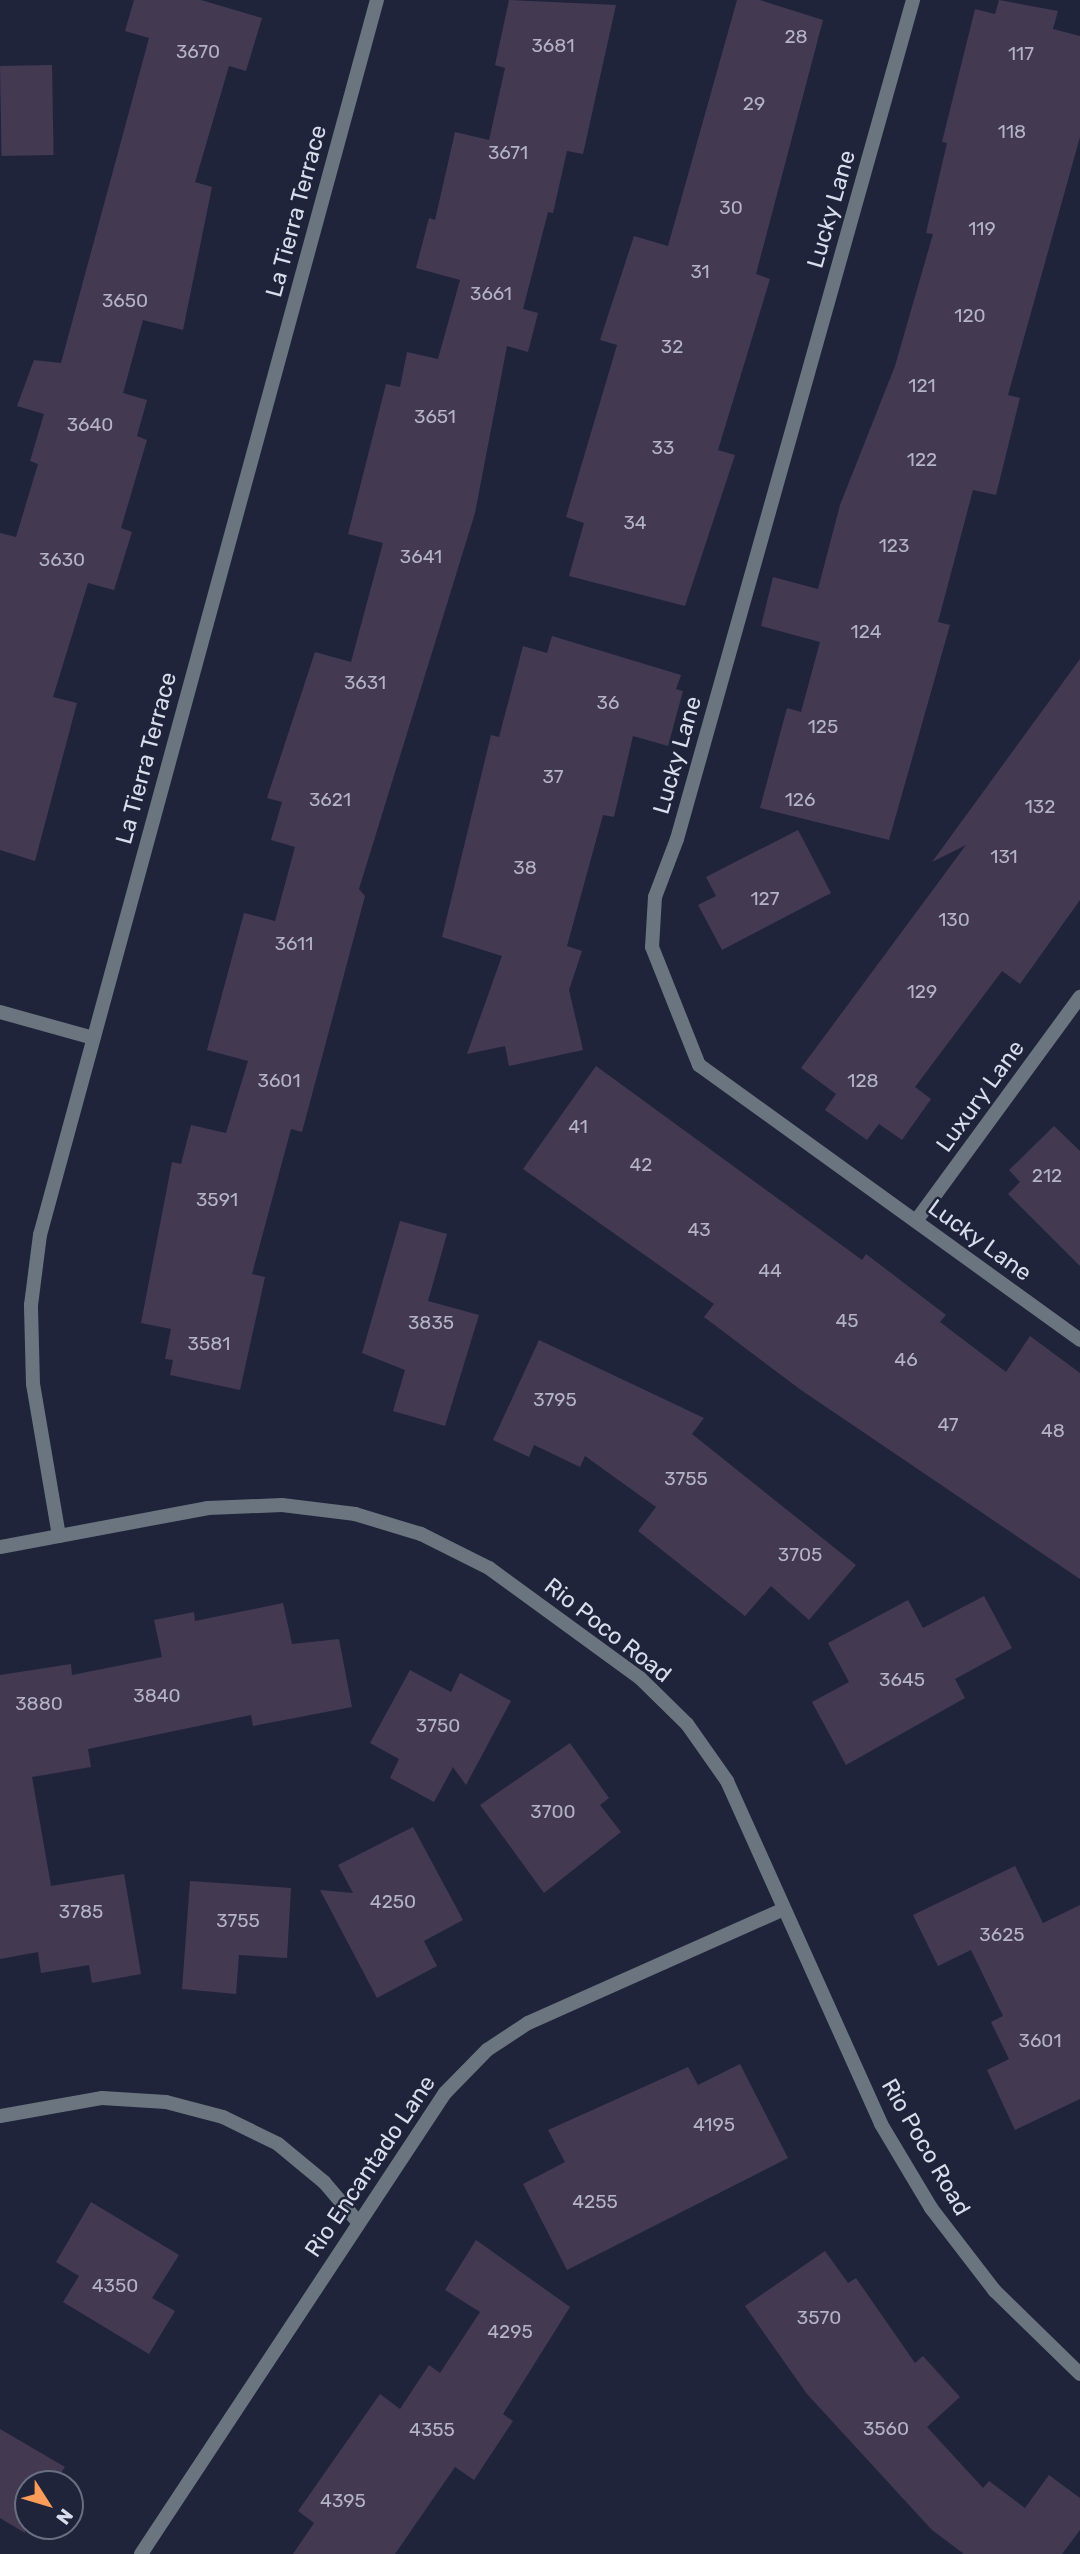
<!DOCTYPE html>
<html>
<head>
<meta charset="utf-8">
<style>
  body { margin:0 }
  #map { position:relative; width:1080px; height:2554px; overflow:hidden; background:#20243b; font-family:Rubik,sans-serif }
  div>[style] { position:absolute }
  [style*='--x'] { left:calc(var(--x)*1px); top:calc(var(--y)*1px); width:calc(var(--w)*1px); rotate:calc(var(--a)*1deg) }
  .building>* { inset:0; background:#433951; transform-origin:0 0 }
  .service>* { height:14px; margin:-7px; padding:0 7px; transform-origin:7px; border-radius:7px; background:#6b757f }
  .minor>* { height:14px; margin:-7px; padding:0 7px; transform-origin:7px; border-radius:7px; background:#6b757f }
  span { translate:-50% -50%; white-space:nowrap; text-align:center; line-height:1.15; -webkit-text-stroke:5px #20243b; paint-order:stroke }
  .number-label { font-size:19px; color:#b3b3c4 }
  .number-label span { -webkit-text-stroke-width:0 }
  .street-label { font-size:23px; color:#d8dceb }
  .north { position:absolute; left:14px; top:2470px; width:70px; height:70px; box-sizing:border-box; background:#20243b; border:2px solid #6a6e81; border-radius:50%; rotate:127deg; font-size:19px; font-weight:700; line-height:28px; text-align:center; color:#d8dceb }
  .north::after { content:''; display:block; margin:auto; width:24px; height:32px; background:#fe9b58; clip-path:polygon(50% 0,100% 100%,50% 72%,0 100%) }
</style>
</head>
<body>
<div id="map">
  <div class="building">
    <div style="clip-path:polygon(134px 0,201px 0,262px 18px,246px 71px,229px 66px,195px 182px,212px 187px,183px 330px,143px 320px,123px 393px,147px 400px,137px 436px,147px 440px,121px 528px,132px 532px,114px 590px,88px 583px,53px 697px,77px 703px,35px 861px,0 850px,0 533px,16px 537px,38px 464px,30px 461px,44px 414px,17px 406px,34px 360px,61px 363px,149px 38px,125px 31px)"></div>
    <div style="clip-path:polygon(509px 0,616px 5px,583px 154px,567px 151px,553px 213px,548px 212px,523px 309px,538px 313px,528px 352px,507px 346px,475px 513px,359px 889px,365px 896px,302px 1132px,291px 1129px,252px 1274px,265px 1277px,240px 1390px,170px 1375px,173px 1360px,165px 1359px,171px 1329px,141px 1323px,172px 1162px,181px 1164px,191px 1125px,226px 1133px,248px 1061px,207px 1050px,244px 913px,275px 921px,295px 847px,271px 840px,282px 802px,267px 798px,315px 652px,351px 662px,383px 543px,348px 534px,386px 384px,400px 387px,407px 352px,438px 359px,460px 280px,416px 268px,429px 218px,435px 220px,455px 132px,489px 140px,505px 68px,495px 65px)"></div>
    <div style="clip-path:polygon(737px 0,760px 0,823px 20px,756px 274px,770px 279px,718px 450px,735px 455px,685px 606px,569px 576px,584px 523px,566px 517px,617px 345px,600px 340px,634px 236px,668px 246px)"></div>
    <div style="clip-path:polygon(999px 0,1058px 11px,1053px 29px,1080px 36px,1080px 137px,1008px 395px,1020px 398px,996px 495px,973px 490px,938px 622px,950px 625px,889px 840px,760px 808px,787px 708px,801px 712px,820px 642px,761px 626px,773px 577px,818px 589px,840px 505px,895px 366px,933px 234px,926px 233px,947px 143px,942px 142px,975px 9px,995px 14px)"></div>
    <div style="left:52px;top:65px;width:90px;height:52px;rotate:89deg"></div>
    <div style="clip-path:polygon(552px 636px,681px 675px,676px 689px,683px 691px,668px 746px,633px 736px,614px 817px,603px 815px,567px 946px,582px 951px,569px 990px,583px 1050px,509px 1066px,505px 1046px,467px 1054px,502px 956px,442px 937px,491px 735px,499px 737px,523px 646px,547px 653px)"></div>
    <div style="clip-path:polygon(1080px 659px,1080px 900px,1020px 984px,1002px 971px,915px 1087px,931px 1099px,902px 1140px,879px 1124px,867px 1140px,825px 1110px,836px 1094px,801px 1068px,966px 845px,932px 862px)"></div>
    <div style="clip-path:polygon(798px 830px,831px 893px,722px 950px,698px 905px,716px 896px,706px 877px)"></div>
    <div style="clip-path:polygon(596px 1066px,862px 1260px,866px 1254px,946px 1315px,940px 1322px,1006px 1372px,1030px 1336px,1080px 1373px,1080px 1579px,801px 1390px,704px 1317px,714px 1304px,523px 1169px)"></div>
    <div style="clip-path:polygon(1054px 1126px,1080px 1151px,1080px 1266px,1008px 1194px,1020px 1182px,1009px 1170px)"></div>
    <div style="clip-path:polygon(400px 1221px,447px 1234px,428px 1301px,479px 1315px,445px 1426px,393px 1411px,405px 1370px,362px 1353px)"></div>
    <div style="clip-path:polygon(539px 1340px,704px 1418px,692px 1434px,856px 1565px,809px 1620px,771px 1586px,745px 1616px,638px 1531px,656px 1507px,585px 1456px,580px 1467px,534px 1445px,529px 1457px,493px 1440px)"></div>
    <div style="clip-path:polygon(984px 1596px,1012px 1648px,955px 1679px,965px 1698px,846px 1765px,812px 1702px,849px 1682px,828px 1643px,908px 1600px,923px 1628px)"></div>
    <div style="clip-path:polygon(283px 1603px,292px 1644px,339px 1639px,352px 1707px,253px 1726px,251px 1715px,88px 1749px,91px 1767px,32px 1777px,51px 1886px,124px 1874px,141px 1974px,92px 1983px,89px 1965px,41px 1973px,38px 1952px,0 1959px,0 1675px,71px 1664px,72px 1675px,162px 1657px,154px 1620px,194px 1612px,195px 1621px)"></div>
    <div style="clip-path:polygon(410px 1670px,451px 1692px,460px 1673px,511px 1701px,466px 1785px,453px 1767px,434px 1802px,390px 1778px,399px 1759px,370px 1743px)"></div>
    <div style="clip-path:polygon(570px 1743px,609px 1798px,600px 1805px,621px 1832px,544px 1893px,480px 1805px)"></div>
    <div style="clip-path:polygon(413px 1827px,463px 1920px,424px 1941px,437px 1966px,377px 1998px,320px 1890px,353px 1893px,338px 1865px)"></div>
    <div style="clip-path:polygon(1015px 1866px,1043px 1923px,1080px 1905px,1080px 2099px,1015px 2130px,987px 2070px,1009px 2059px,991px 2022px,1003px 2016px,971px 1950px,938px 1966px,913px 1915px)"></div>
    <div style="clip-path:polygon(190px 1881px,291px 1888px,287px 1958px,239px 1955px,236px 1994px,182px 1989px)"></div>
    <div style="clip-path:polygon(740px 2064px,788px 2158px,567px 2270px,523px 2184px,565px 2162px,548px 2130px,688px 2067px,698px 2085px)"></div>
    <div style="clip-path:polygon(91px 2202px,179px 2255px,152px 2298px,175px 2311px,149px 2354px,63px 2302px,79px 2276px,56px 2262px)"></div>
    <div style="clip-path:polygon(476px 2240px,570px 2307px,503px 2414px,513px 2421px,474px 2480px,455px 2467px,395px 2554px,293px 2554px,314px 2523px,298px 2511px,380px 2394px,400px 2409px,429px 2365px,440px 2373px,480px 2312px,445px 2290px)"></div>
    <div style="clip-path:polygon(825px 2251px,848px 2283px,856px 2278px,915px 2363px,923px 2356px,960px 2397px,927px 2427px,983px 2488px,989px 2481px,1025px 2508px,1049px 2475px,1080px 2498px,1080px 2530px,1062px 2554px,964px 2554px,932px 2530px,807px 2394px,745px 2306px)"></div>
    <div style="clip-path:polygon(0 2429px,65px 2467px,54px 2484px,28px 2484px,25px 2533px,0 2518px)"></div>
  </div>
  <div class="service">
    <div style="--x:913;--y:0;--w:872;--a:105.71"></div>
    <div style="--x:677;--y:839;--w:62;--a:110.8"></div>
    <div style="--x:655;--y:897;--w:50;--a:93.4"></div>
    <div style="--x:652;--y:947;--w:127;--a:68.3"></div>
    <div style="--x:699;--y:1065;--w:470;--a:35.8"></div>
    <div style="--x:916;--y:1221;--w:278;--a:-53.8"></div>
  </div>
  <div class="minor">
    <div style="--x:0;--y:1012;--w:97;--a:15.6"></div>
    <div style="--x:59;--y:1536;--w:154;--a:-99.7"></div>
    <div style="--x:33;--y:1384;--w:79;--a:-91.5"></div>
    <div style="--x:31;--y:1305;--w:71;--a:-82.7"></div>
    <div style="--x:40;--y:1235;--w:1280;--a:-74.74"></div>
    <div style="--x:0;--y:1547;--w:212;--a:-10.6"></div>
    <div style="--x:208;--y:1508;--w:74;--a:-2.3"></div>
    <div style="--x:282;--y:1505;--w:74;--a:7"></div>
    <div style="--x:355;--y:1514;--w:69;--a:16.9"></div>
    <div style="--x:421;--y:1534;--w:76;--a:26.6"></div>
    <div style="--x:489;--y:1568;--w:187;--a:36.1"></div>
    <div style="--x:640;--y:1678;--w:66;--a:44.4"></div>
    <div style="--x:687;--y:1724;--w:70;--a:54.9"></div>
    <div style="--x:727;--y:1781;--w:376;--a:65.8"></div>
    <div style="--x:881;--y:2124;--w:98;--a:59.2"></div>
    <div style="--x:931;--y:2208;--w:105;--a:52.4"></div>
    <div style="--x:995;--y:2291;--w:119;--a:44.3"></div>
    <div style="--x:0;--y:2116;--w:104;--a:-10"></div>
    <div style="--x:102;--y:2098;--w:64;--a:3.6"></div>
    <div style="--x:166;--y:2102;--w:59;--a:14.7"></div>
    <div style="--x:223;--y:2117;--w:61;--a:26.1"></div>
    <div style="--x:278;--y:2144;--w:60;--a:39.6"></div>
    <div style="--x:324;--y:2182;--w:52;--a:49.6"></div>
    <div style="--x:141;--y:2554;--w:552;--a:-56.6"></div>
    <div style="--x:445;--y:2093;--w:60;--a:-45.7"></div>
    <div style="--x:487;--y:2050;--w:49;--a:-33.4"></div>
    <div style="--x:528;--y:2023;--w:280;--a:-24"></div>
  </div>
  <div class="number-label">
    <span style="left:796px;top:37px">28</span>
    <span style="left:553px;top:46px">3681</span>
    <span style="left:198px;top:52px">3670</span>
    <span style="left:1021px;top:54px">117</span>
    <span style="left:754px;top:104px">29</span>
    <span style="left:1012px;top:132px">118</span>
    <span style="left:508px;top:153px">3671</span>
    <span style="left:731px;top:208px">30</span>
    <span style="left:982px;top:229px">119</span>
    <span style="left:700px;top:272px">31</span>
    <span style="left:491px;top:294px">3661</span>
    <span style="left:125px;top:301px">3650</span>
    <span style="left:970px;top:316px">120</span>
    <span style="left:672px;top:347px">32</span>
    <span style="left:922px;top:386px">121</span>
    <span style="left:435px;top:417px">3651</span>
    <span style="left:90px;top:425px">3640</span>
    <span style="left:663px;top:448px">33</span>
    <span style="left:922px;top:460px">122</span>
    <span style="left:635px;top:523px">34</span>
    <span style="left:894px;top:546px">123</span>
    <span style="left:421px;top:557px">3641</span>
    <span style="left:62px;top:560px">3630</span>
    <span style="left:866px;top:632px">124</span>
    <span style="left:365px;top:683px">3631</span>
    <span style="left:608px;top:703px">36</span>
    <span style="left:823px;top:727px">125</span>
    <span style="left:553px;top:777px">37</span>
    <span style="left:330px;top:800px">3621</span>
    <span style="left:800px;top:800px">126</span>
    <span style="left:1040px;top:807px">132</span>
    <span style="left:1004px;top:857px">131</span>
    <span style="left:525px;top:868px">38</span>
    <span style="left:765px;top:899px">127</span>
    <span style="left:954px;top:920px">130</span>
    <span style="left:294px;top:944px">3611</span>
    <span style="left:922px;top:992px">129</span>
    <span style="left:279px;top:1081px">3601</span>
    <span style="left:863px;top:1081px">128</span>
    <span style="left:578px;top:1127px">41</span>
    <span style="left:641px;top:1165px">42</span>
    <span style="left:1047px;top:1176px">212</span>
    <span style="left:217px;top:1200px">3591</span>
    <span style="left:699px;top:1230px">43</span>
    <span style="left:770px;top:1271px">44</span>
    <span style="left:847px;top:1321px">45</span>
    <span style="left:431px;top:1323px">3835</span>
    <span style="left:209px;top:1344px">3581</span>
    <span style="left:906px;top:1360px">46</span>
    <span style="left:555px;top:1400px">3795</span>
    <span style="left:948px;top:1425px">47</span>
    <span style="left:1053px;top:1431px">48</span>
    <span style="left:686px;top:1479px">3755</span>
    <span style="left:800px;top:1555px">3705</span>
    <span style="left:902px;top:1680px">3645</span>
    <span style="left:157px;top:1696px">3840</span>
    <span style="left:39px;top:1704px">3880</span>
    <span style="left:438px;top:1726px">3750</span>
    <span style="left:553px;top:1812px">3700</span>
    <span style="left:393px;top:1902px">4250</span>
    <span style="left:81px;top:1912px">3785</span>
    <span style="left:238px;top:1921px">3755</span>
    <span style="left:1002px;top:1935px">3625</span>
    <span style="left:1040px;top:2041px">3601</span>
    <span style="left:714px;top:2125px">4195</span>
    <span style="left:595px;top:2202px">4255</span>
    <span style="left:115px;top:2286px">4350</span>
    <span style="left:819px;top:2318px">3570</span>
    <span style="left:510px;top:2332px">4295</span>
    <span style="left:886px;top:2429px">3560</span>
    <span style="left:432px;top:2430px">4355</span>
    <span style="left:343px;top:2501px">4395</span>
  </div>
  <div class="street-label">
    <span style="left:831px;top:209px;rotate:-74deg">Lucky Lane</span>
    <span style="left:296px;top:211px;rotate:-75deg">La Tierra Terrace</span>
    <span style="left:677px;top:755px;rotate:-74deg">Lucky Lane</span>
    <span style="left:146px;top:758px;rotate:-75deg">La Tierra Terrace</span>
    <span style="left:980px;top:1096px;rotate:-54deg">Luxury Lane</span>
    <span style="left:980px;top:1240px;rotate:36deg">Lucky Lane</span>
    <span style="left:608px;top:1630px;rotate:38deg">Rio Poco Road</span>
    <span style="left:926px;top:2147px;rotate:60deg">Rio Poco Road</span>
    <span style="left:370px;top:2166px;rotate:-56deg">Rio Encantado Lane</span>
  </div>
  <div class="north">N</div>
</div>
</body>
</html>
